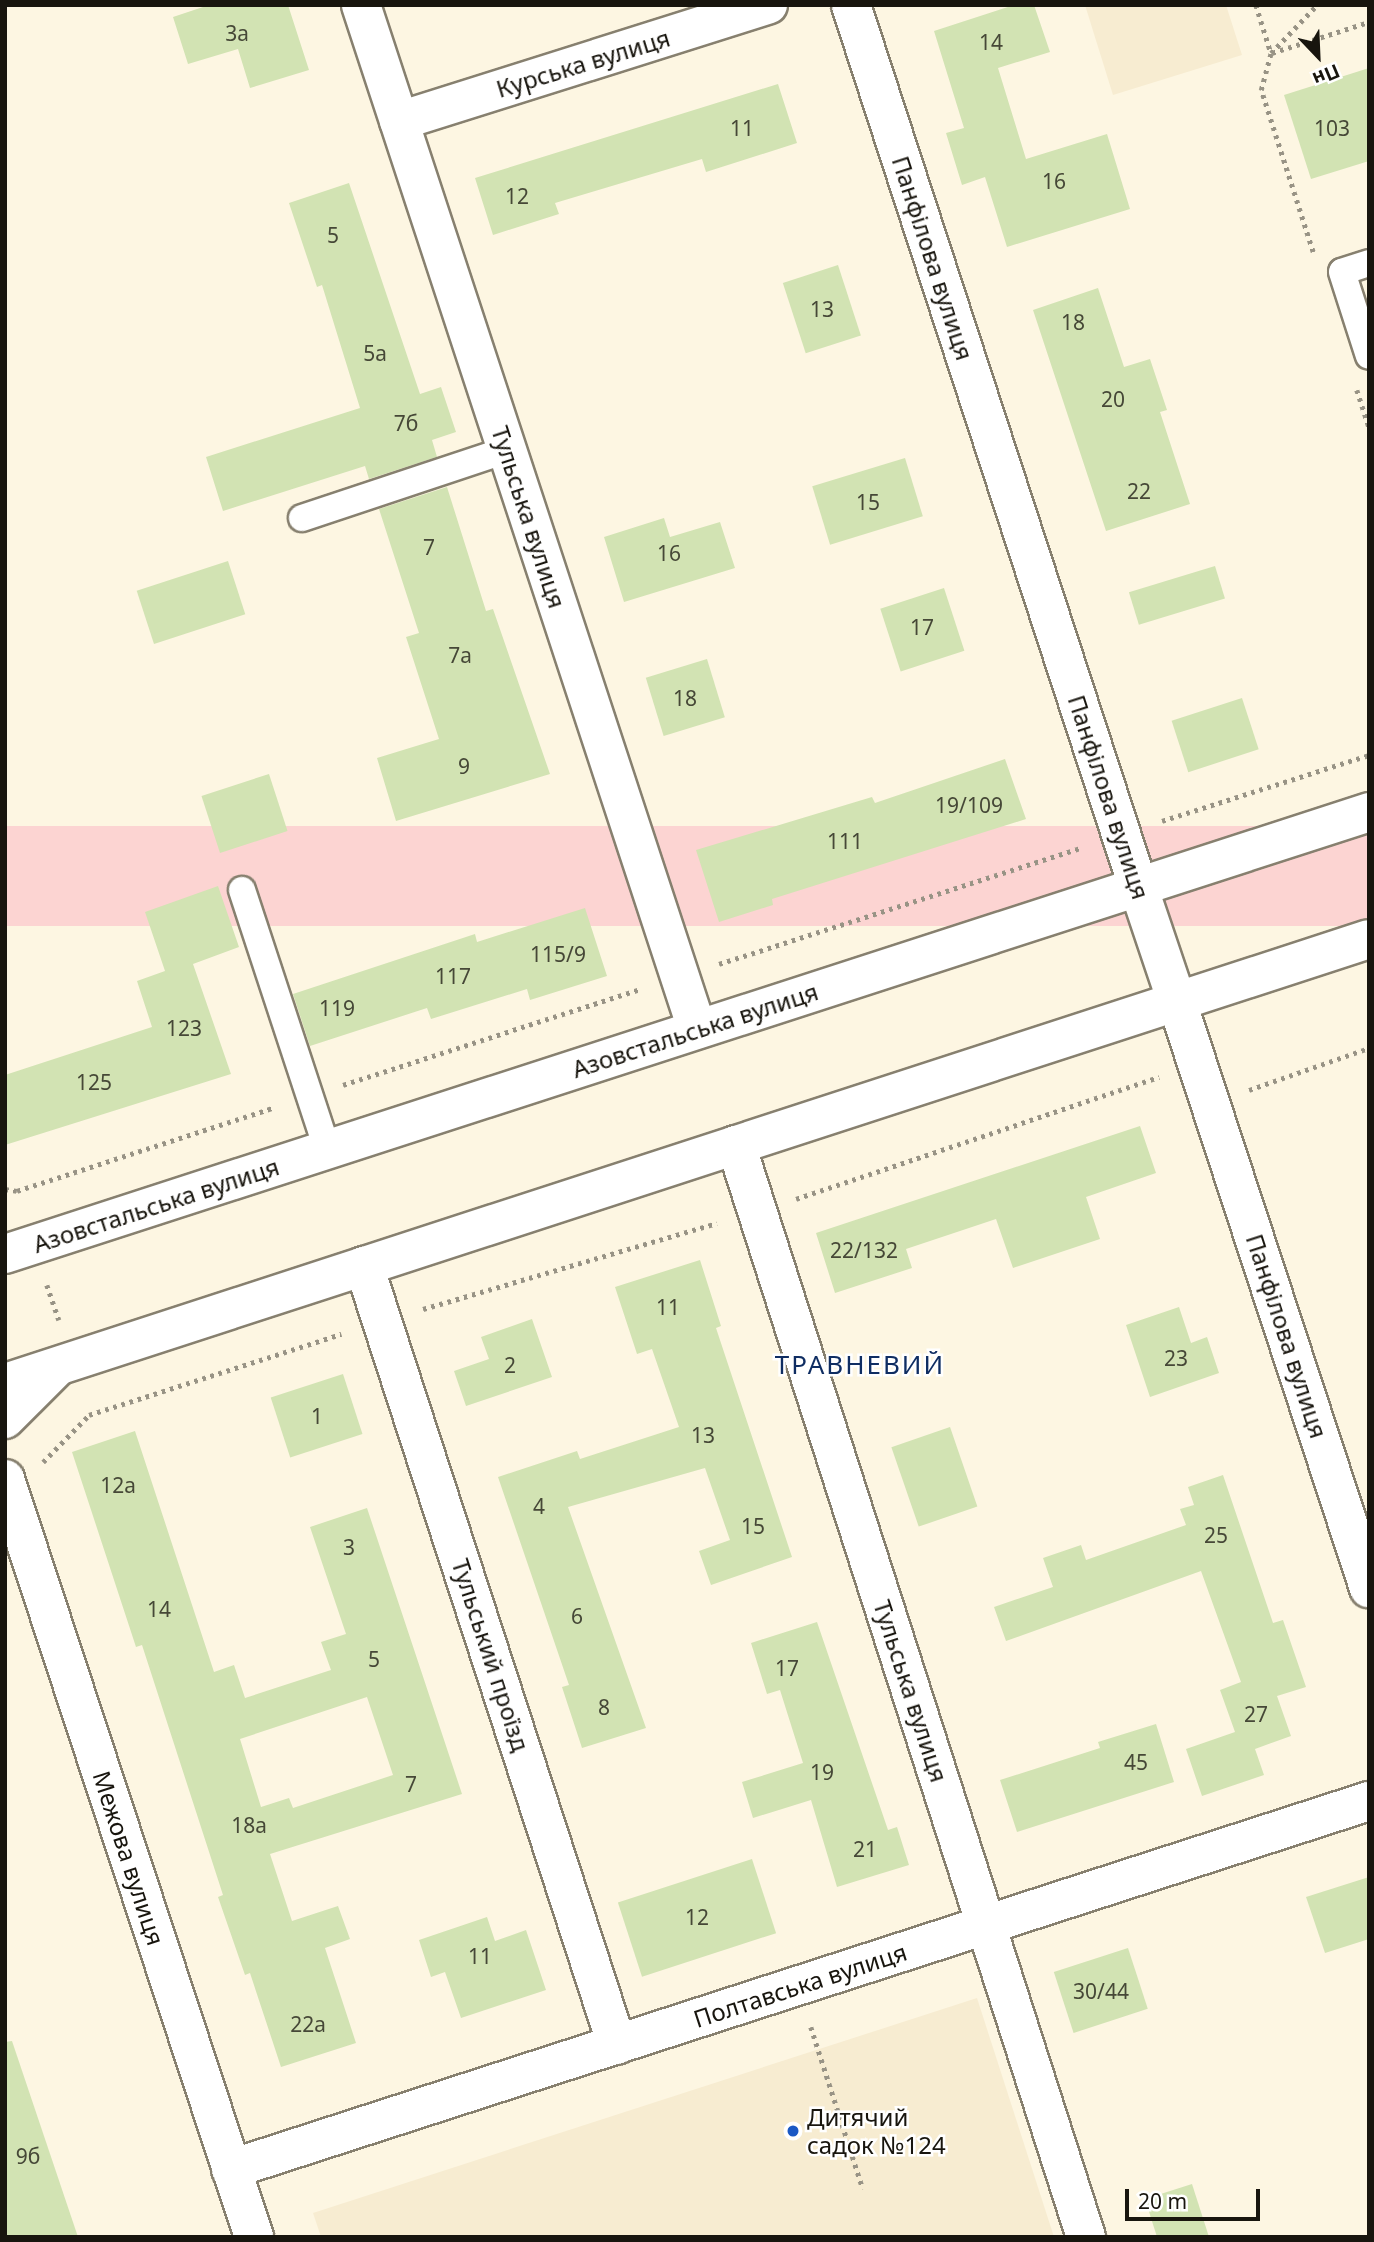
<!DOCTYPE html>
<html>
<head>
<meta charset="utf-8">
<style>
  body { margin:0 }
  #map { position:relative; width:1374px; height:2242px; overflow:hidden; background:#fdf6e2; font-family:"Noto Sans",sans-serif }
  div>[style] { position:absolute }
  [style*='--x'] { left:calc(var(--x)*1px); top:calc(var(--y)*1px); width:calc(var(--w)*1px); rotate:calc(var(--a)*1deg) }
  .built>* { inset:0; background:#f7ecd1 }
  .green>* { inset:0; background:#fcd4d2; transform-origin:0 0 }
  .building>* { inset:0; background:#d2e3b3; transform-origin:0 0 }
  .path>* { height:4.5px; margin-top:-2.25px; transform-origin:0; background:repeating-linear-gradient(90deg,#989385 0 3.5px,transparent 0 8.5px) }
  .roads { filter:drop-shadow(2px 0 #87806f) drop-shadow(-2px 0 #87806f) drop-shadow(0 2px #87806f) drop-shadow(0 -2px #87806f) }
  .service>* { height:26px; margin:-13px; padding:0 13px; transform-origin:13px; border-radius:13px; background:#fff }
  .minor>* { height:38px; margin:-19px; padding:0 19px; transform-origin:19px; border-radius:19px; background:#fff }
  .tertiary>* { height:38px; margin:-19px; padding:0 19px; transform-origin:19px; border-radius:19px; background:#fff }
  .dots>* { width:19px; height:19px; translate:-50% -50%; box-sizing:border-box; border:4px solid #fff; border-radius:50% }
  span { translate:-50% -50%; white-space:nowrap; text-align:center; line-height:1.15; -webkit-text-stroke:5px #fff; paint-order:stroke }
  .number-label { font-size:21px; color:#464837 }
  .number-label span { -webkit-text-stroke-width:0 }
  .street-label { font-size:24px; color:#18150e }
  .poi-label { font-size:24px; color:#18150e }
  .left { translate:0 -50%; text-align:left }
  .neighbourhood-label { font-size:26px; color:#0f2d62; letter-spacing:2px }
  .frame { position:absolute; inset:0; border:7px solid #18150e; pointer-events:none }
  .north { position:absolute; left:1283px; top:21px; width:70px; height:70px; -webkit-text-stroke:5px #fff; paint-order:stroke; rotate:157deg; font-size:19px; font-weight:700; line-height:28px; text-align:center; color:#18150e }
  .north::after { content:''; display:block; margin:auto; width:24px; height:32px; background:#18150e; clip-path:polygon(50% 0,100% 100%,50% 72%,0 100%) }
  .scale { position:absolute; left:1125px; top:2189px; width:135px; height:32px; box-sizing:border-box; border:4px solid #18150e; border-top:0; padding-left:9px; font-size:21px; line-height:24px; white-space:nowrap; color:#18150e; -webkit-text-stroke:5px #fff; paint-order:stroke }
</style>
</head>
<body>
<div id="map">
  <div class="built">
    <div style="clip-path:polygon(1085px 5px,1226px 5px,1242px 55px,1113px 95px)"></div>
    <div style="clip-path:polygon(977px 1998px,1054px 2237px,321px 2237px,313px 2213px)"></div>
  </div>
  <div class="green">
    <div style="left:1369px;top:826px;width:100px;height:1416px;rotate:90deg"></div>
  </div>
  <div class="building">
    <div style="clip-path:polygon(209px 5px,288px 5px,309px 70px,250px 88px,238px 49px,188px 64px,173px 17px)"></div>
    <div style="clip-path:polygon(1014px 5px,1034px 5px,1050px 52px,998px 68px,1026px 159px,1107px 134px,1130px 209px,1007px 247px,985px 177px,962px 185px,946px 133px,964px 128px,934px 31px)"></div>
    <div style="clip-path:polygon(1369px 68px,1369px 161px,1311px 179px,1284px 95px)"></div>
    <div style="clip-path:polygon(778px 84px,797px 143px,706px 172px,702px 159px,555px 203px,559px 214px,493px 235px,475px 178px)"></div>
    <div style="clip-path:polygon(349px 183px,420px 394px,441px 387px,456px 432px,432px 440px,437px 457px,369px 479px,365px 466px,223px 511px,206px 457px,360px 408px,322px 285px,317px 287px,289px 203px)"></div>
    <div style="left:838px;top:265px;width:74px;height:58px;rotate:72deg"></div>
    <div style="clip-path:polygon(1098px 288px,1124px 367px,1150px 359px,1167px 410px,1160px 412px,1190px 504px,1106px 531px,1033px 310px)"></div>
    <div style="left:905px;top:458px;width:61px;height:97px;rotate:73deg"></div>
    <div style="clip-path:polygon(447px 487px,486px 611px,493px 609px,550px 774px,396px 821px,377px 758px,439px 739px,406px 637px,419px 633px,379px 509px)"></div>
    <div style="clip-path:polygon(664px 518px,670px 537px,720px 522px,735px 568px,624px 602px,604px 537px)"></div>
    <div style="left:228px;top:561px;width:56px;height:96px;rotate:72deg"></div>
    <div style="left:1215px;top:566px;width:34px;height:90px;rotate:73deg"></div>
    <div style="left:944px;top:588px;width:66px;height:67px;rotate:72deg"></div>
    <div style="left:707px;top:659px;width:61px;height:64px;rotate:73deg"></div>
    <div style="left:1242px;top:698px;width:54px;height:74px;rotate:72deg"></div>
    <div style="clip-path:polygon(1005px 759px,1026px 819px,772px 899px,773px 905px,719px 922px,696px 850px,872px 797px,875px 803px)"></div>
    <div style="left:269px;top:774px;width:60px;height:71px;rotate:72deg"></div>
    <div style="clip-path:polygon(218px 886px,239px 947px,193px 964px,231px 1074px,5px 1145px,5px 1075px,152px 1027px,137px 981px,165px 971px,145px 912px)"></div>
    <div style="clip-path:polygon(585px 908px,607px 976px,530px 1000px,527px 989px,431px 1019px,427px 1008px,310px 1046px,293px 994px,475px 934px,477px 942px)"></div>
    <div style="clip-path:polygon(1140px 1126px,1156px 1173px,1086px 1197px,1100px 1239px,1013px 1268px,996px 1219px,906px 1249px,912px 1268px,835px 1293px,816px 1233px)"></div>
    <div style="clip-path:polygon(700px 1260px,721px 1326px,716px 1328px,792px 1557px,711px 1585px,699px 1551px,730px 1540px,705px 1468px,568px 1507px,646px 1728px,582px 1748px,562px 1687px,569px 1685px,498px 1477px,577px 1451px,580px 1459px,679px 1427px,652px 1349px,637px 1354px,615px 1287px)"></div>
    <div style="clip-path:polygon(1179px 1307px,1191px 1343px,1207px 1337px,1219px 1373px,1150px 1397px,1126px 1325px)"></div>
    <div style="clip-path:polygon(532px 1319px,552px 1377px,466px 1406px,454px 1371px,489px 1359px,481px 1337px)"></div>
    <div style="left:343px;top:1374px;width:63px;height:76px;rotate:72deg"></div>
    <div style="left:950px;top:1427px;width:84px;height:62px;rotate:71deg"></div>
    <div style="clip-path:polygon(evenodd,135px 1431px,214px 1672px,234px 1665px,245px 1698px,331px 1670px,321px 1642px,346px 1634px,310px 1527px,367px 1508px,462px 1794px,270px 1854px,292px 1921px,338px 1906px,350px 1939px,325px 1948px,356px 2043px,281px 2067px,250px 1973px,245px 1975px,218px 1897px,223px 1895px,142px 1645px,136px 1647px,72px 1452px,135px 1431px,367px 1697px,393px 1775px,293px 1808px,289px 1798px,261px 1807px,240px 1739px,367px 1697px)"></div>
    <div style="clip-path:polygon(1223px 1475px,1273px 1623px,1283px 1620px,1306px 1687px,1277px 1696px,1291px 1736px,1255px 1749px,1264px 1775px,1202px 1796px,1186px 1749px,1235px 1732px,1220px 1690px,1241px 1682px,1201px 1571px,1006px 1641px,994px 1607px,1053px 1587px,1043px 1558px,1081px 1545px,1086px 1560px,1186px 1525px,1180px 1509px,1194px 1505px,1188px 1487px)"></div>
    <div style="clip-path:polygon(817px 1622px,888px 1830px,897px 1827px,909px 1865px,837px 1887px,811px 1800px,753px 1818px,742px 1782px,803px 1763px,780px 1690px,767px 1694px,751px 1643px)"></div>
    <div style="clip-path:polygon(1156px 1724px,1174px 1782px,1017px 1832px,1000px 1780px,1100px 1748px,1098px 1742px)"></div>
    <div style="left:752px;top:1859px;width:78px;height:141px;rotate:72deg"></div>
    <div style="clip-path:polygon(1369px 1877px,1369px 1939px,1325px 1953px,1306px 1897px)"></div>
    <div style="clip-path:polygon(487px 1917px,495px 1941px,526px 1930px,546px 1990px,461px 2018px,445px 1972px,431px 1977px,419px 1940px)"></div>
    <div style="left:1128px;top:1948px;width:64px;height:78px;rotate:72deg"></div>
    <div style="clip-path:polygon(12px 2041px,78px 2237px,5px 2237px,5px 2042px)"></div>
    <div style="clip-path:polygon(1192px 2184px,1209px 2237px,1157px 2237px,1145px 2199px)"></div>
  </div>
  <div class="path">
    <div style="--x:1256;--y:5;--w:50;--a:72.6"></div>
    <div style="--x:1272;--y:53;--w:102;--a:-17.7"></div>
    <div style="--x:1313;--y:252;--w:170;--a:-107.8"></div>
    <div style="--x:1261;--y:90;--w:38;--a:-75"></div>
    <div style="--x:1271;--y:53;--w:66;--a:-46.2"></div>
    <div style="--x:1357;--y:390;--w:38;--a:72"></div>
    <div style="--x:1162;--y:821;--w:217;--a:-17.7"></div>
    <div style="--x:719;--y:964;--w:380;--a:-17.8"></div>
    <div style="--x:343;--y:1085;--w:313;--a:-17.9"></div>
    <div style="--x:1249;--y:1090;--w:127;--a:-19.3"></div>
    <div style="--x:5;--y:1189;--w:12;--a:9"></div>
    <div style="--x:17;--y:1191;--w:271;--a:-18"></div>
    <div style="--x:796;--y:1199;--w:383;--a:-18.6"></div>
    <div style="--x:47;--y:1285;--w:37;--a:71"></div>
    <div style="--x:423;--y:1309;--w:306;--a:-16.3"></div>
    <div style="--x:43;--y:1462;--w:66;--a:-45.6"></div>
    <div style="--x:89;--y:1415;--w:265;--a:-17.8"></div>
    <div style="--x:811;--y:2027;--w:170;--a:72.2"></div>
  </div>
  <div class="roads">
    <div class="service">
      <div style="--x:1369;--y:263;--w:28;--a:162"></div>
      <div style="--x:1342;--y:272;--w:88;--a:72.2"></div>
      <div style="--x:302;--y:518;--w:216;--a:-18.4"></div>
      <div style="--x:242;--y:890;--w:273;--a:71.8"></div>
    </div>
    <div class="minor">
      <div style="--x:361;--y:5;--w:1078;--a:71.83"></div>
      <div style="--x:851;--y:5;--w:927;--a:71.96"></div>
      <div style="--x:399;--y:121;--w:387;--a:-17.5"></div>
      <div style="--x:1177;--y:1002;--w:617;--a:71.86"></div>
      <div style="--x:736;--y:1145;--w:1147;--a:72.23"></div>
      <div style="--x:364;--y:1266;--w:819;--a:72.01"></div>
      <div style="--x:231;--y:2169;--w:1196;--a:-17.92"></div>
    </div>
    <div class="tertiary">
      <div style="--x:1138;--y:886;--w:122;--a:71.4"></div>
      <div style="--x:5;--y:1254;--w:1434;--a:-17.95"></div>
      <div style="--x:5;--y:1383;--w:1434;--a:-18.03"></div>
      <div style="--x:5;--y:1419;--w:71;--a:-45"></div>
      <div style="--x:5;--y:1479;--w:798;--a:71.81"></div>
    </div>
  </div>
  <div class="dots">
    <div style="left:793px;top:2131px;background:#1a58c4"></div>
  </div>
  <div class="number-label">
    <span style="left:237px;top:33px">3а</span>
    <span style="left:991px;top:42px">14</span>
    <span style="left:742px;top:128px">11</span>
    <span style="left:1332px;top:128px">103</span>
    <span style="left:1054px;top:181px">16</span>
    <span style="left:517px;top:196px">12</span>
    <span style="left:333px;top:235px">5</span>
    <span style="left:822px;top:309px">13</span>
    <span style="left:1073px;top:322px">18</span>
    <span style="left:375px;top:353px">5а</span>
    <span style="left:1113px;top:399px">20</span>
    <span style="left:406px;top:423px">7б</span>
    <span style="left:1139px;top:491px">22</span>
    <span style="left:868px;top:502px">15</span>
    <span style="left:429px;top:547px">7</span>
    <span style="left:669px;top:553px">16</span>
    <span style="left:922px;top:627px">17</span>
    <span style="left:460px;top:655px">7а</span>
    <span style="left:685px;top:698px">18</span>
    <span style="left:464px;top:766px">9</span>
    <span style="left:969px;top:805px">19/109</span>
    <span style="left:845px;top:841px">111</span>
    <span style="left:558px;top:954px">115/9</span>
    <span style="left:453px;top:976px">117</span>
    <span style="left:337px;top:1008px">119</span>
    <span style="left:184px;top:1028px">123</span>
    <span style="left:94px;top:1082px">125</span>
    <span style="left:864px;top:1250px">22/132</span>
    <span style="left:668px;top:1307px">11</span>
    <span style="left:1176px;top:1358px">23</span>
    <span style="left:510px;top:1365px">2</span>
    <span style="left:317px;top:1416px">1</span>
    <span style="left:703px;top:1435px">13</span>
    <span style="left:118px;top:1485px">12а</span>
    <span style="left:539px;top:1506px">4</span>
    <span style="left:753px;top:1526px">15</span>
    <span style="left:1216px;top:1535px">25</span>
    <span style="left:349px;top:1547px">3</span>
    <span style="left:159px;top:1609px">14</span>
    <span style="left:577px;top:1616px">6</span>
    <span style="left:374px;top:1659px">5</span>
    <span style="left:787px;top:1668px">17</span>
    <span style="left:604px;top:1707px">8</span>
    <span style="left:1256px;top:1714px">27</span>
    <span style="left:1136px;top:1762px">45</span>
    <span style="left:822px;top:1772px">19</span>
    <span style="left:411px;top:1784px">7</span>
    <span style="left:249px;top:1825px">18а</span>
    <span style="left:865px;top:1849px">21</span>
    <span style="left:697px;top:1917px">12</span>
    <span style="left:480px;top:1956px">11</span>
    <span style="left:1101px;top:1991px">30/44</span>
    <span style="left:308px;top:2024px">22а</span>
    <span style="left:28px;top:2156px">9б</span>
  </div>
  <div class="street-label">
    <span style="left:583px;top:63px;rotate:-17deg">Курська вулиця</span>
    <span style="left:933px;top:258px;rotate:72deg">Панфілова вулиця</span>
    <span style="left:529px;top:517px;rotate:72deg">Тульська вулиця</span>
    <span style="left:1109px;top:797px;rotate:72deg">Панфілова вулиця</span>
    <span style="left:695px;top:1030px;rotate:-18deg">Азовстальська вулиця</span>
    <span style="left:156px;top:1205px;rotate:-18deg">Азовстальська вулиця</span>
    <span style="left:1287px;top:1336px;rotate:72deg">Панфілова вулиця</span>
    <span style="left:491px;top:1655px;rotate:72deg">Тульський проїзд</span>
    <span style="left:911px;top:1691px;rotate:72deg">Тульська вулиця</span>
    <span style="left:129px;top:1858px;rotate:72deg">Межова вулиця</span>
    <span style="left:800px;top:1985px;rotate:-18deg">Полтавська вулиця</span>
  </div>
  <div class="poi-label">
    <span class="left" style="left:807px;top:2131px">Дитячий<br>садок №124</span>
  </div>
  <div class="neighbourhood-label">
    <span style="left:860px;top:1365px">ТРАВНЕВИЙ</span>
  </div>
  <div class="frame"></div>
  <div class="north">Пн</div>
  <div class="scale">20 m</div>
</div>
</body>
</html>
